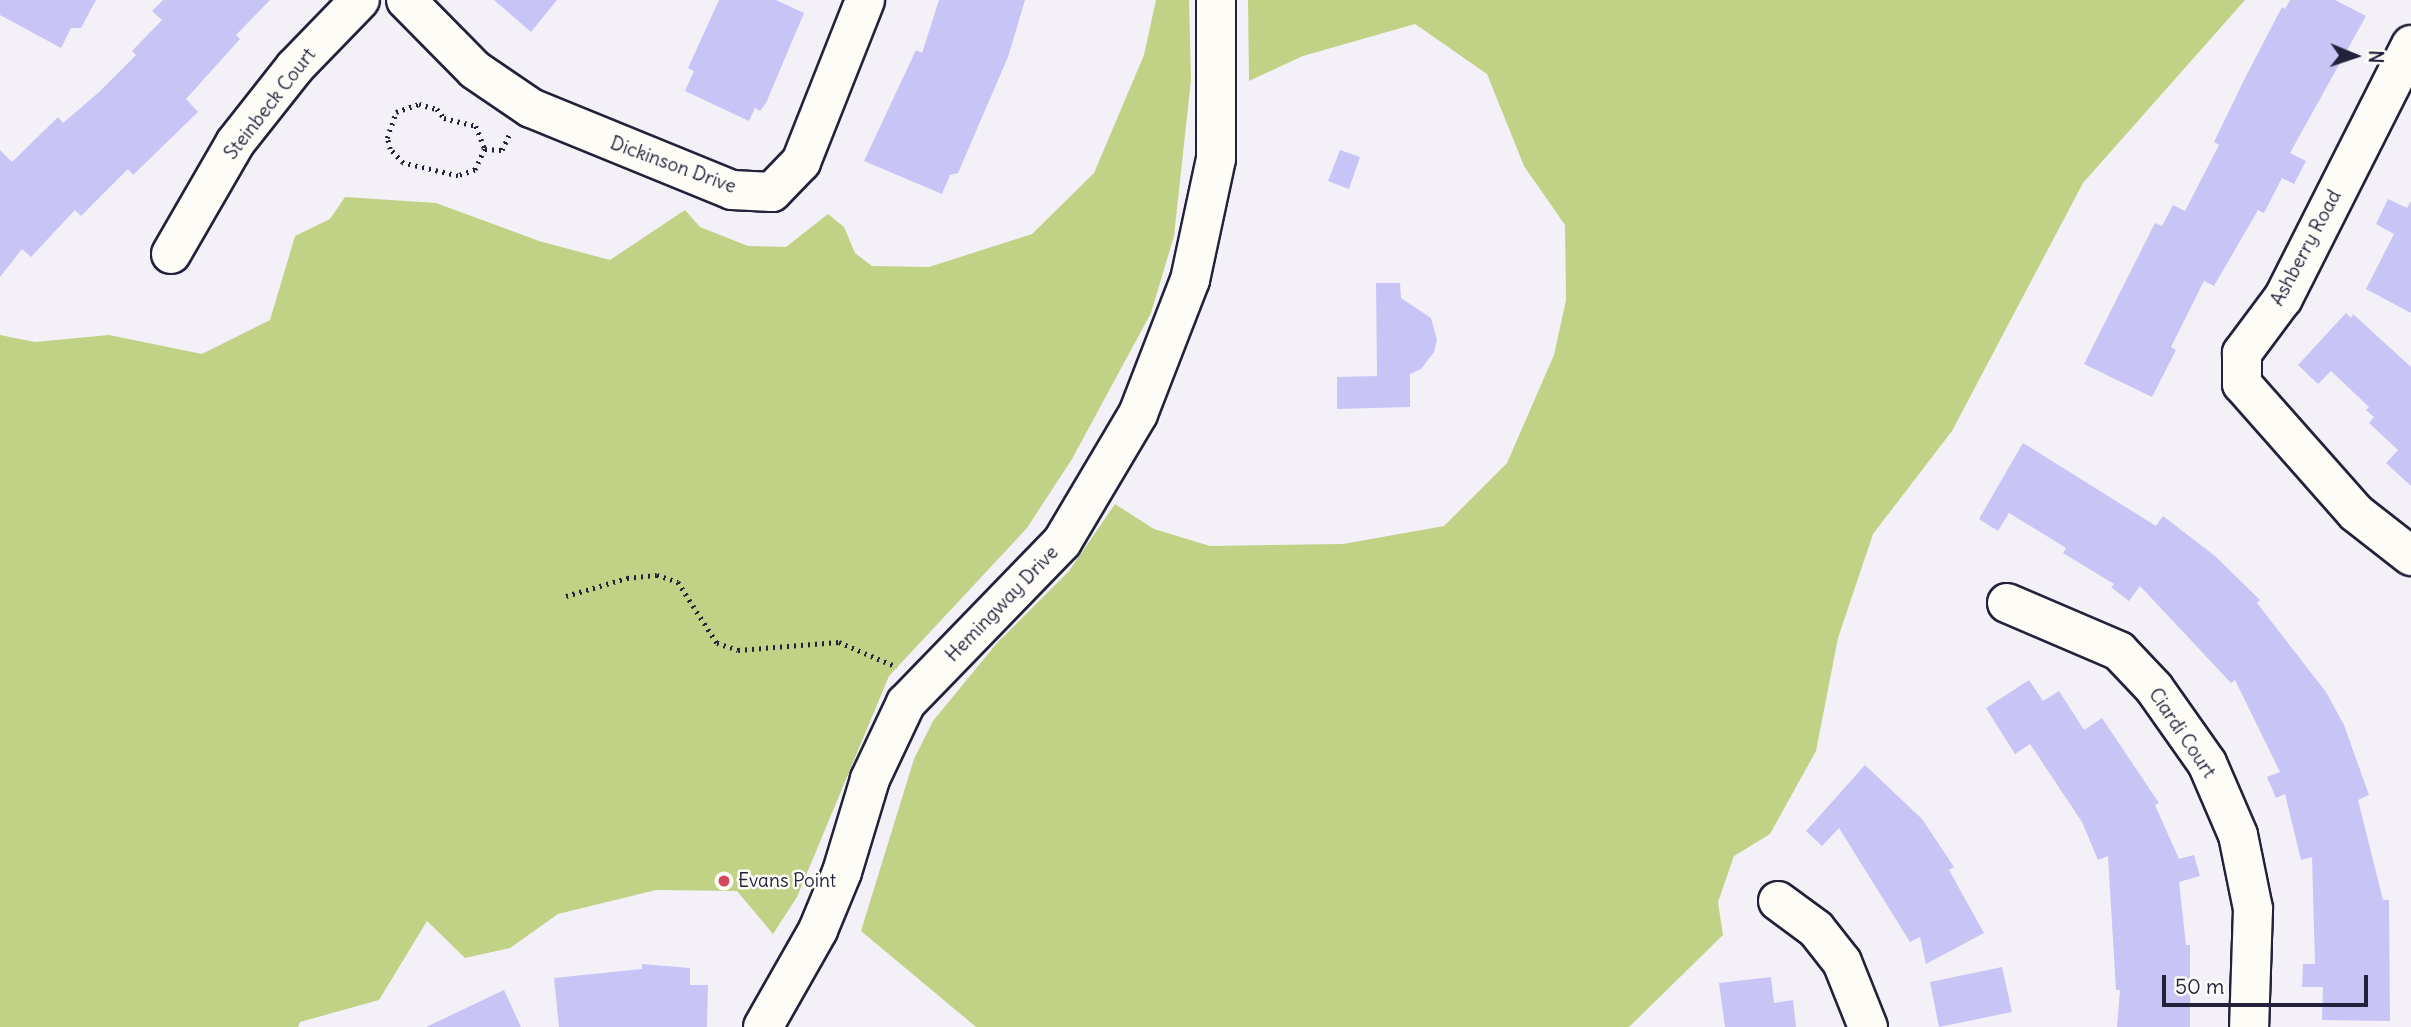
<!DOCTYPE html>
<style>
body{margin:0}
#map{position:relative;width:2411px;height:1027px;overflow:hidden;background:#f3f1f7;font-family:Delius,sans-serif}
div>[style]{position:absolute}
.green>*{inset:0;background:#c1d185}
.building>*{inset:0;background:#c9c4f6}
.path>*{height:4.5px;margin-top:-2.25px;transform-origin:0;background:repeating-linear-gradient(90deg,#22223b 0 2px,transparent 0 7px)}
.roads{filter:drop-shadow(2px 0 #22223b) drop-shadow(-2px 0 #22223b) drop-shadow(0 2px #22223b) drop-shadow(0 -2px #22223b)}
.minor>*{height:38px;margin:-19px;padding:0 19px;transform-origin:19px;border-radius:19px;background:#fdfcf7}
.dots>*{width:19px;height:19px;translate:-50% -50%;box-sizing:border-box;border:4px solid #fdfcf7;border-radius:50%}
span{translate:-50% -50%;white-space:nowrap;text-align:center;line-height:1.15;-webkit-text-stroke:5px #fdfcf7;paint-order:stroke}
.street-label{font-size:19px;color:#22223b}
.poi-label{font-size:19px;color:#22223b}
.left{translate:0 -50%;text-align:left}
.north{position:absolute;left:2320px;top:21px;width:70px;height:70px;-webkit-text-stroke:5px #fdfcf7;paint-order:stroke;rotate:92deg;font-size:19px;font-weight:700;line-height:28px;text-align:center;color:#22223b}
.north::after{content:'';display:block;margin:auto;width:24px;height:32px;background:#22223b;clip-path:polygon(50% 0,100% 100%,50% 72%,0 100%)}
.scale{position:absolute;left:2162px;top:975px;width:206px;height:32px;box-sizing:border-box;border:4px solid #22223b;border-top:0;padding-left:9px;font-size:21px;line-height:24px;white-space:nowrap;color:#22223b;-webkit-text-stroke:5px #fdfcf7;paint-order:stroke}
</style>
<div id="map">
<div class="green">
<i style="clip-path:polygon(1156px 0,1189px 0,1191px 80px,1174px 236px,1151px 313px,1072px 459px,1027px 528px,889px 676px,797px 897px,773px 934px,737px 891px,656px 890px,558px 914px,510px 948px,465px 958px,427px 921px,379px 1000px,300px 1022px,298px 1027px,0 1027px,0 335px,35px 342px,109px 335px,202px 354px,270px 320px,295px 236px,330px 219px,345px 197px,436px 203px,539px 241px,610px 260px,685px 210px,700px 227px,748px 246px,786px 247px,828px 214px,844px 227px,855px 253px,872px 266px,929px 267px,1032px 234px,1094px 173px,1144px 55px)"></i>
<i style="clip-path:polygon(1248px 0,2245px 0,2083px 183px,1952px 431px,1873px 534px,1838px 638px,1816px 751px,1770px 834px,1734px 856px,1718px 902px,1723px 935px,1629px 1027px,976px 1027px,861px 931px,914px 759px,933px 721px,997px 643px,1069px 571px,1115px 504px,1154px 529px,1210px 546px,1343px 544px,1444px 526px,1507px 463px,1554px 355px,1566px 300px,1565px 225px,1524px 166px,1487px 74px,1415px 24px,1303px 56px,1249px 81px)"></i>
</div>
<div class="building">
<i style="clip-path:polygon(0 0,96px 0,81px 28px,71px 28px,61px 48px,0 15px)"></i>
<i style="clip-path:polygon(163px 0,270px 0,236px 35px,240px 39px,186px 99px,198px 112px,133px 175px,128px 169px,81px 216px,75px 210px,31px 257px,22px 249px,0 277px,0 150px,12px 162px,58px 117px,63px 123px,98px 93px,136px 55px,132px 51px,162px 20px,152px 11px)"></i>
<i style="clip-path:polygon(494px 0,557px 0,531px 32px)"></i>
<i style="clip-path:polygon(719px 0,776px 0,804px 13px,766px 103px,760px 111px,755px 108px,749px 121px,685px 91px,694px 71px,688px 68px)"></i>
<i style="clip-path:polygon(939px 0,1025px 0,1008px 57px,958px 173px,950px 175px,942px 194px,864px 161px,916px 50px,922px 53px)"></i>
<i style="clip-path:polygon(2290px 0,2335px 0,2366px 16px,2290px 153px,2306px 161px,2294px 184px,2282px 178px,2264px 213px,2258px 210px,2214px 286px,2204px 281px,2171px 347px,2176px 350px,2152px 397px,2084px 364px,2155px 223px,2162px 226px,2173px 205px,2185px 211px,2219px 145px,2214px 142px,2245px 78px,2282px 7px,2285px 9px)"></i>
<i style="clip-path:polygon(1340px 150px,1360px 157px,1349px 189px,1328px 181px)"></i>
<i style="clip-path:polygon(2388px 199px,2407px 208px,2411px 201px,2411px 313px,2366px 289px,2394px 234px,2376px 224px)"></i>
<i style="clip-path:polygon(1376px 283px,1400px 283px,1401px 298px,1431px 318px,1437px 340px,1434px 352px,1421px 369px,1410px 374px,1410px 407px,1337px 409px,1337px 377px,1377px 376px)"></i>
<i style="clip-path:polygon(2346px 313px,2351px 318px,2353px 314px,2411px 367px,2411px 486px,2386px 463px,2398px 450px,2369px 423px,2374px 417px,2366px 410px,2369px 407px,2331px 371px,2318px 384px,2298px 365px)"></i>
<i style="clip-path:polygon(2023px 443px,2156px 526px,2163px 516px,2215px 556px,2260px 600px,2257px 603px,2326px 692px,2344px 725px,2369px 795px,2358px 800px,2383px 900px,2389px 900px,2390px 1021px,2322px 1020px,2323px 987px,2302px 987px,2303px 964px,2315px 964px,2312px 857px,2301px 860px,2285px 794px,2276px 798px,2267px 777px,2280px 772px,2235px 680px,2231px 683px,2140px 586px,2129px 601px,2111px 587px,2114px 584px,2063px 553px,2066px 548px,2009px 513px,1998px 531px,1979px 519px)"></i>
<i style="clip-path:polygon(2029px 680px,2043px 701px,2059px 691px,2084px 730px,2102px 718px,2159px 803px,2155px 805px,2179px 859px,2194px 855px,2200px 876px,2179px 882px,2186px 945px,2190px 945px,2190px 1027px,2117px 1027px,2120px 990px,2116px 990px,2108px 856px,2098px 860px,2082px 822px,2030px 744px,2015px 754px,1986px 708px)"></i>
<i style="clip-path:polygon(1865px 765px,1922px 819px,1954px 867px,1949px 870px,1984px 933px,1926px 964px,1920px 937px,1910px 942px,1839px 828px,1822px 846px,1806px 831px)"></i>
<i style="clip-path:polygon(642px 964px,690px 968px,690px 985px,708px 985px,707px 1027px,559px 1027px,554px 978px,642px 969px)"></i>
<i style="clip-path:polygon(2002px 967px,2012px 1012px,1939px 1027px,1930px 982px)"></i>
<i style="clip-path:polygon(1771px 977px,1774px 1003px,1793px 1000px,1796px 1027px,1725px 1027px,1719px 983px)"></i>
<i style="clip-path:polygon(504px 990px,521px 1027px,426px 1027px)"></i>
</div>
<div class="path">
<i style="left:485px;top:149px;width:23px;rotate:115deg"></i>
<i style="left:475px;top:170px;width:18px;rotate:161deg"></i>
<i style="left:458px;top:176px;width:57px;rotate:-166.7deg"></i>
<i style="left:403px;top:163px;width:19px;rotate:-133deg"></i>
<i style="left:390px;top:149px;width:11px;rotate:-105deg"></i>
<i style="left:387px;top:138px;width:28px;rotate:-71deg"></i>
<i style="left:396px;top:112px;width:24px;rotate:-19deg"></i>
<i style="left:419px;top:104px;width:19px;rotate:16deg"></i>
<i style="left:437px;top:109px;width:11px;rotate:52deg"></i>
<i style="left:444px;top:118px;width:33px;rotate:14deg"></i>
<i style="left:476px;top:126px;width:25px;rotate:69deg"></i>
<i style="left:485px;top:149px;width:17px;rotate:3deg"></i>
<i style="left:502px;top:150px;width:19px;rotate:-65deg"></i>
<i style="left:566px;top:596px;width:64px;rotate:-16.4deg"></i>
<i style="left:627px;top:578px;width:30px;rotate:-6deg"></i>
<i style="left:657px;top:575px;width:22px;rotate:18deg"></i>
<i style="left:678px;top:582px;width:72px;rotate:57.4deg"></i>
<i style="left:717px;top:643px;width:22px;rotate:18deg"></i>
<i style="left:738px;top:650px;width:101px;rotate:-4.5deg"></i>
<i style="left:839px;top:642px;width:63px;rotate:23.3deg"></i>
</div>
<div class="roads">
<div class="minor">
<i style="left:406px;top:0;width:98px;rotate:45.4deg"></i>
<i style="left:475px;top:70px;width:68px;rotate:34.2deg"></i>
<i style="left:531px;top:108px;width:217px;rotate:22.2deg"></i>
<i style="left:732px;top:190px;width:40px;rotate:2.9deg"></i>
<i style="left:772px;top:192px;width:42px;rotate:-46deg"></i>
<i style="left:801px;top:162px;width:174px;rotate:-68.4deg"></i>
<i style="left:2411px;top:45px;width:284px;rotate:116.8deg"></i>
<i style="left:2283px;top:298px;width:69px;rotate:126.7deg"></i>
<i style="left:2242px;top:353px;width:31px;rotate:90deg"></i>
<i style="left:2242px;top:384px;width:172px;rotate:48.5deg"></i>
<i style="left:2356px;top:513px;width:70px;rotate:38deg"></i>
<i style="left:171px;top:254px;width:128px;rotate:-60deg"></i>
<i style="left:235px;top:143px;width:97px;rotate:-51.7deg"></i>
<i style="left:295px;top:67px;width:93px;rotate:-45.9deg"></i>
<i style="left:2007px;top:603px;width:122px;rotate:23.2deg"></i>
<i style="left:2119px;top:651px;width:51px;rotate:46.6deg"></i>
<i style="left:2154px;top:688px;width:92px;rotate:54.8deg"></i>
<i style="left:2207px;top:763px;width:78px;rotate:66.7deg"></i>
<i style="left:2238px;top:835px;width:76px;rotate:78.5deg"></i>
<i style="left:2253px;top:909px;width:118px;rotate:91.9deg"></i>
<i style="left:1778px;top:901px;width:47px;rotate:36.4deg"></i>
<i style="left:1816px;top:929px;width:42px;rotate:51.8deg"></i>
<i style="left:1842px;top:962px;width:70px;rotate:68.2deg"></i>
<i style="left:763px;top:1027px;width:112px;rotate:-60.4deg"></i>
<i style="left:818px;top:930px;width:63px;rotate:-67.5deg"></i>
<i style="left:842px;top:872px;width:97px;rotate:-73.2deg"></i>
<i style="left:870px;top:779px;width:84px;rotate:-64.7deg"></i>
<i style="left:906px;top:703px;width:224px;rotate:-45.9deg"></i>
<i style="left:1062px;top:542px;width:149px;rotate:-59.3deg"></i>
<i style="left:1138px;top:414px;width:144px;rotate:-68.8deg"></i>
<i style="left:1190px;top:280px;width:124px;rotate:-77.9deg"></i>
<i style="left:1216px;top:159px;width:159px;rotate:-90deg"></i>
</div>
</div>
<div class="dots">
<i style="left:724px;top:881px;background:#d1495b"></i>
</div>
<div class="street-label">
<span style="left:270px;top:104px;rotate:-52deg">Steinbeck Court</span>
<span style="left:673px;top:165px;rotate:20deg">Dickinson Drive</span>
<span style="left:2306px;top:248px;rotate:-62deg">Ashberry Road</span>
<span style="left:1002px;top:604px;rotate:-46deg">Hemingway Drive</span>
<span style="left:2182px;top:733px;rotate:56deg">Ciardi Court</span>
</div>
<div class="poi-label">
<span class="left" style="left:738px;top:881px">Evans Point</span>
</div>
<div class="north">N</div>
<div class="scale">50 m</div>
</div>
